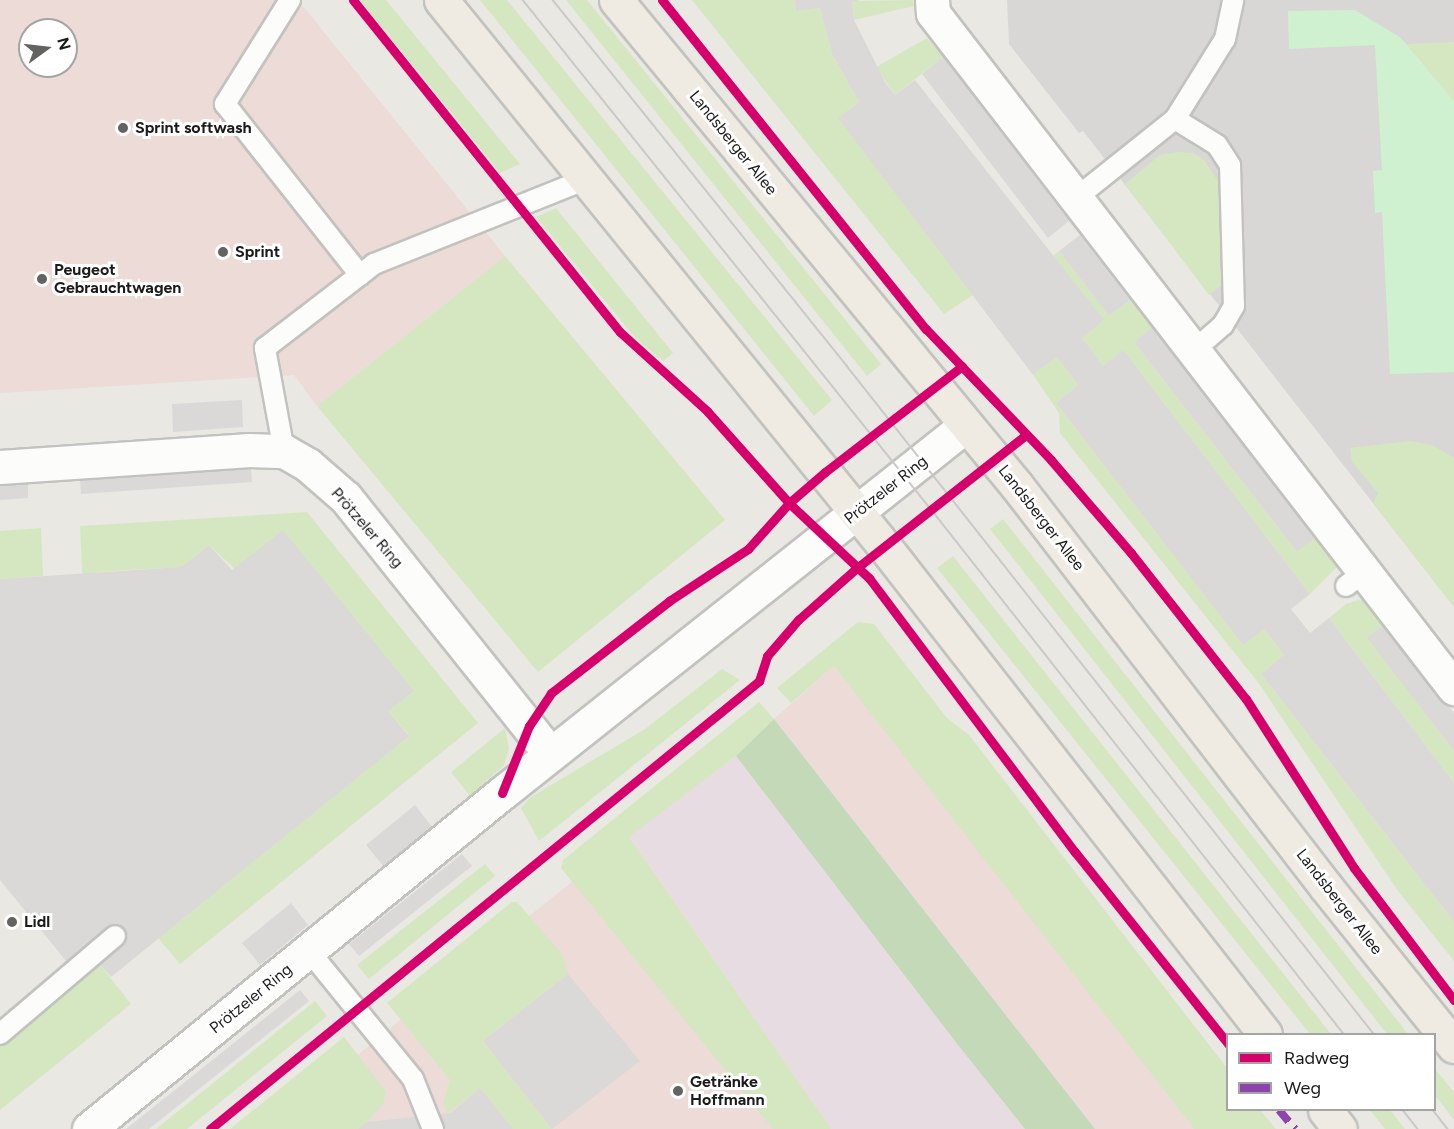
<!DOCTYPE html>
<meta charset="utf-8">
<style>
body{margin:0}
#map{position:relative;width:1454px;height:1129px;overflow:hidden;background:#e9e8e3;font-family:Figtree,sans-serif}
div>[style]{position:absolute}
.residential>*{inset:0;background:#d8d7d5}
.commercial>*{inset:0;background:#ecdbd7}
.industrial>*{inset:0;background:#e7dce2}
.grass>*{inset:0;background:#d5e7c1}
.forest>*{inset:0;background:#c3d9b8}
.park>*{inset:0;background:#d0f1d0}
.parking>*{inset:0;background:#dad9d7}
.roads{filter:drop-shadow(2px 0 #c2c2bf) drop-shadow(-2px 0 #c2c2bf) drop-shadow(0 2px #c2c2bf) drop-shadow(0 -2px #c2c2bf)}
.lane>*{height:20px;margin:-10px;padding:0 10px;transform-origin:10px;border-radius:10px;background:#fcfcfb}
.street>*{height:33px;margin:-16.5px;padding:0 16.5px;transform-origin:16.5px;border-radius:16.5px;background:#fcfcfb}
.primary>*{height:33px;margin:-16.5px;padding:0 16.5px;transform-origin:16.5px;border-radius:16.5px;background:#efeae2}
.tram>*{height:1.5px;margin:-0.75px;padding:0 0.75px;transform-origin:0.75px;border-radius:0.75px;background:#c9c9c8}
.quiet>*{height:8px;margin-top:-4px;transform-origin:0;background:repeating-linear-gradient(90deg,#8e44ad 0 15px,transparent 0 23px)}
.cycleway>*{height:9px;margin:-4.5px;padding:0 4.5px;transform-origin:4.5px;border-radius:4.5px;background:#d6006c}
.dots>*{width:16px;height:16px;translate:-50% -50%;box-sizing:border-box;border:3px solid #fff;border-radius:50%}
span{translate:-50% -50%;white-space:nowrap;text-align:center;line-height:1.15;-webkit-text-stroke:6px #fff;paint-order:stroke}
.poi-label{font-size:16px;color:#1b1b1b;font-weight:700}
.left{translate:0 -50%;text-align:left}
.street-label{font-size:16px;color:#1b1b1b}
.legend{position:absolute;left:1226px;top:1033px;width:210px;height:78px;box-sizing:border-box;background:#fff;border:2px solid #a4a4a4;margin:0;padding:8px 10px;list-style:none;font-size:18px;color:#1b1b1b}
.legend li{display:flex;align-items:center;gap:12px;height:30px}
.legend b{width:30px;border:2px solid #a4a4a4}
.north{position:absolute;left:18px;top:18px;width:60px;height:60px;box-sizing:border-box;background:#fff;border:2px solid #a4a4a4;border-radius:50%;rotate:75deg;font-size:16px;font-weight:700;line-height:24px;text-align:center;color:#1b1b1b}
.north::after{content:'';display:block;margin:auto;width:21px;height:27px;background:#636361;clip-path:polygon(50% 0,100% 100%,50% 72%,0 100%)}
</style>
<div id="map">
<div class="residential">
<i style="clip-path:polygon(1007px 0,1454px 0,1454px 607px,1083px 131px,1079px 133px,1009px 44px)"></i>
</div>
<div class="commercial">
<i style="clip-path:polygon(evenodd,0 0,298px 0,505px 256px,317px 406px,294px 375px,0 393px,0 0,30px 30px,66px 30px,66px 66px,30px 66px,30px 30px)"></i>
<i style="clip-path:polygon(834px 666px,883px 724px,1194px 1129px,1095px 1129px,774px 719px)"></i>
<i style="clip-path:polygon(629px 836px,831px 1129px,267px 1129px,414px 1009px)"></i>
</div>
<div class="industrial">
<i style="clip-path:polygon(736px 756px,958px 1045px,1025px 1129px,831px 1129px,629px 836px)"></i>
</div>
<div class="grass">
<i style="clip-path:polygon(360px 0,386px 0,520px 164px,500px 173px)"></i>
<i style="clip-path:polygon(480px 0,507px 0,832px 400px,814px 416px)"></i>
<i style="clip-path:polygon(566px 0,587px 0,881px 364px,867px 376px)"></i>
<i style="clip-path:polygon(692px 0,794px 0,796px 11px,820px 8px,832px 54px,859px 102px,839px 118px,973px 295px,944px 314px)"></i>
<i style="clip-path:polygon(913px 0,914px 6px,854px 20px,852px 1px)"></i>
<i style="clip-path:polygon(927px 38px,943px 57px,895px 95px,876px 67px)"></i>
<i style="clip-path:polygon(1454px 42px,1454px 101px,1406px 44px)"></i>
<i style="clip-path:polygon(1178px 152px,1193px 153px,1204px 160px,1219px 183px,1224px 283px,1209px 295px,1125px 184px,1160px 155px)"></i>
<i style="clip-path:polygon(556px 208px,673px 353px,663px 361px,636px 339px,536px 217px)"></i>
<i style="clip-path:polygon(1059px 251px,1109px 316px,1130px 300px,1152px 327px,1134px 342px,1297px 552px,1315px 538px,1338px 566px,1310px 594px,1123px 351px,1103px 366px,1081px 338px,1103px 320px,1053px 256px)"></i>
<i style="clip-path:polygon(505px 256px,725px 520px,538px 672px,317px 406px)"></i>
<i style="clip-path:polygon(1057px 357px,1078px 385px,1056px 403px,1243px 644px,1264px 629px,1285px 655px,1261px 674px,1454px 922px,1454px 961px,1398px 891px,1260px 685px,1060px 433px,1059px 413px,1033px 375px)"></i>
<i style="clip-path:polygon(1410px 441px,1432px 445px,1454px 458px,1454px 607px,1373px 503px,1378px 493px,1352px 462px,1350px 448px)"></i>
<i style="clip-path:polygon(307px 512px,478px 723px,180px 964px,140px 916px,168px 931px,409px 735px,388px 711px,209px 545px,181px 567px,97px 572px,84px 607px,80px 526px)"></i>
<i style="clip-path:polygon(1003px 519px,1408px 1034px,1387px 1034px,990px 529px)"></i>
<i style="clip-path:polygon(41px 528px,43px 576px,0 579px,0 531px)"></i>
<i style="clip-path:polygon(953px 556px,1331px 1034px,1310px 1034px,937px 568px)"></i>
<i style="clip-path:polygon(1368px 597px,1385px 624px,1368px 638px,1454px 751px,1454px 783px,1329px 618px,1346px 604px)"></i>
<i style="clip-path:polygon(858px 622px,874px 624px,947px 718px,969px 735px,1227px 1068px,1228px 1110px,1260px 1110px,1276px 1129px,1194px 1129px,834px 666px,791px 703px,777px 688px)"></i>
<i style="clip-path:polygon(722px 669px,740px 680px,539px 841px,521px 808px,531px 797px,645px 729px)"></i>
<i style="clip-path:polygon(759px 702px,774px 719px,736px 756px,629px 837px,831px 1129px,773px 1129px,561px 868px,563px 860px)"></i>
<i style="clip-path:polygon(505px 728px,509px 749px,504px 765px,470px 796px,451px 772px)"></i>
<i style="clip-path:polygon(485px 864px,495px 876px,369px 979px,357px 965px)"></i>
<i style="clip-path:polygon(512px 902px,517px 902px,562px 954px,568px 974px,483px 1041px,552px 1129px,513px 1129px,480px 1089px,447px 1113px,443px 1103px,450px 1080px,387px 1003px)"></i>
<i style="clip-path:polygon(98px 962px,131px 1004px,0 1110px,0 1045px)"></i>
<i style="clip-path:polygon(315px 1001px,327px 1016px,187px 1129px,156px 1129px)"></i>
<i style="clip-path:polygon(344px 1037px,386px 1092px,383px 1104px,367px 1122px,358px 1129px,230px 1129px)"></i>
<i style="clip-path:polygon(1434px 1068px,1454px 1092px,1454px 1120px,1435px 1095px)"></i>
<i style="clip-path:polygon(1370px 1110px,1390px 1110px,1405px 1129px,1385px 1129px)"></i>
</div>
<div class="forest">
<i style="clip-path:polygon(774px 719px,1095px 1129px,1025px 1129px,958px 1045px,736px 756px)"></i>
</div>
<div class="park">
<i style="clip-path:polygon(1355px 10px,1401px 38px,1454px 101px,1454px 372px,1390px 374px,1382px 212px,1375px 213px,1373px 171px,1382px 170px,1375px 45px,1289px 49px,1288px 11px)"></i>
</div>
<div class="parking">
<i style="clip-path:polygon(794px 0,860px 0,852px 2px,854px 20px,885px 82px,895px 95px,915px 80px,1104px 320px,1082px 338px,1103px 366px,1123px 350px,1310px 594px,1291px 609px,1310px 633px,1329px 618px,1454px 783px,1454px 922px,1261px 674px,1284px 655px,1264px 629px,1243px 645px,1056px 403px,1078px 385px,1057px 357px,1033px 375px,838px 118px,859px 102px,832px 54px,820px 8px,796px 11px)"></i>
<i style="clip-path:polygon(943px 57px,1069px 221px,1048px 238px,922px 74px)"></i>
<i style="clip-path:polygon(1080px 235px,1130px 300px,1109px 316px,1059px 251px)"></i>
<i style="clip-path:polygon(1152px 327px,1315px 538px,1297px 552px,1134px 342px)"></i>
<i style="clip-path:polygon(242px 400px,243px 427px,173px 432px,172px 404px)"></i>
<i style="clip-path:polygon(251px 469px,252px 482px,81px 494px,80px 480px)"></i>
<i style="clip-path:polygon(28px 484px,28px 498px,0 500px,0 486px)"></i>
<i style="clip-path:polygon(283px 530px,414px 691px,388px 711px,409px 736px,111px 977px,98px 962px,80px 978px,0 880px,0 579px,181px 567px,209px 545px,232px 570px)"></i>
<i style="clip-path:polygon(1385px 624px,1454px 713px,1454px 751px,1367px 638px)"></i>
<i style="clip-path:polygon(415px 805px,432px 827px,384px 867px,366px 845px)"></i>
<i style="clip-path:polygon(462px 854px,472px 866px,359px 956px,349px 944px)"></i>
<i style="clip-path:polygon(291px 903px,308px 925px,260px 965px,242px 943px)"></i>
<i style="clip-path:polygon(568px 974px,640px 1061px,552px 1129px,483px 1041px)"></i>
<i style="clip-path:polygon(300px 990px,309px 1001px,149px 1129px,126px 1129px)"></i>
<i style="clip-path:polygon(480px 1088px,513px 1129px,358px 1129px,367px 1122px,451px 1113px)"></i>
</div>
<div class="roads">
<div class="lane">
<i style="left:290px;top:0;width:123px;rotate:122deg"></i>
<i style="left:225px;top:104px;width:218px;rotate:51.7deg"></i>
<i style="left:1175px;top:119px;width:49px;rotate:31.8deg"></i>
<i style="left:1217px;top:145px;width:24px;rotate:57deg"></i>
<i style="left:1230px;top:165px;width:141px;rotate:88.4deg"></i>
<i style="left:1234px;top:306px;width:22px;rotate:120deg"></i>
<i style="left:1223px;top:325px;width:37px;rotate:139deg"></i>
<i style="left:1076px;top:198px;width:127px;rotate:-38.6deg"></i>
<i style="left:1175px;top:119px;width:94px;rotate:-58deg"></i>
<i style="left:1225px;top:39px;width:40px;rotate:-78deg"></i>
<i style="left:284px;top:451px;width:105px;rotate:-100.5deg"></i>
<i style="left:265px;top:348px;width:138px;rotate:-37.6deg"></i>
<i style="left:374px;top:264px;width:228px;rotate:-21.8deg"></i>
<i style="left:1346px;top:586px;width:24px;rotate:-38deg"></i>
<i style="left:309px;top:951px;width:165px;rotate:50.9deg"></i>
<i style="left:413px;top:1079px;width:54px;rotate:68.2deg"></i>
<i style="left:0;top:1034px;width:151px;rotate:-40.4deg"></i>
</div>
<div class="street">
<i style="left:932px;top:0;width:13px;rotate:86deg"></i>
<i style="left:933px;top:13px;width:853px;rotate:52.34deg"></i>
<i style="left:0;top:467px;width:250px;rotate:-3.9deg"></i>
<i style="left:249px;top:450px;width:35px;rotate:2deg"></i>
<i style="left:284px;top:451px;width:28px;rotate:30deg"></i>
<i style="left:308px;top:465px;width:50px;rotate:41deg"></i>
<i style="left:346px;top:498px;width:327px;rotate:51.4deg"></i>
<i style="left:89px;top:1129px;width:532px;rotate:-39.13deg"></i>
<i style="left:502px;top:793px;width:591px;rotate:-38.4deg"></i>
</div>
<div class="primary">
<i style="left:441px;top:0;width:703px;rotate:50.95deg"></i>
<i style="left:884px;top:546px;width:619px;rotate:52.02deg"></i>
<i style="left:616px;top:0;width:630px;rotate:50.47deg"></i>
<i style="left:1017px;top:486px;width:506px;rotate:52.38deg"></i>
<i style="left:1326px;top:887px;width:204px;rotate:51.2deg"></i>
<i style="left:1325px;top:1110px;width:24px;rotate:52deg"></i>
</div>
</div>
<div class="tram">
<i style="left:523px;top:0;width:652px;rotate:51.29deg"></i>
<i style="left:931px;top:509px;width:668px;rotate:51.81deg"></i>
<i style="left:553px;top:0;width:469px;rotate:51.2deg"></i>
<i style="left:847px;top:366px;width:851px;rotate:51.73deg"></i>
<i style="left:1403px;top:1110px;width:24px;rotate:52deg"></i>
<i style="left:1433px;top:1110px;width:24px;rotate:52deg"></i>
</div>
<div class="quiet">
<i style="left:1279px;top:1110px;width:25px;rotate:50deg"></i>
</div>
<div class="cycleway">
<i style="left:353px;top:0;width:426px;rotate:51.2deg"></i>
<i style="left:620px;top:332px;width:118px;rotate:42.2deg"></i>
<i style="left:707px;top:411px;width:123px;rotate:48.3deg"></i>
<i style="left:789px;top:503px;width:110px;rotate:43.2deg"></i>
<i style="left:869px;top:578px;width:343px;rotate:53.1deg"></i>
<i style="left:1075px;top:852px;width:246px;rotate:51.4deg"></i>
<i style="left:662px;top:0;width:422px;rotate:51.3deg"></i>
<i style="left:926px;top:329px;width:181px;rotate:46.3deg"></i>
<i style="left:1051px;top:460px;width:123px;rotate:49.3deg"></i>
<i style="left:1131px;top:553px;width:186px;rotate:51.8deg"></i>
<i style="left:1246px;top:699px;width:201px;rotate:57.4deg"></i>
<i style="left:1354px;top:868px;width:166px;rotate:52.9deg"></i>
<i style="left:502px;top:793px;width:72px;rotate:-68.1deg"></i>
<i style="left:529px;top:726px;width:40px;rotate:-56deg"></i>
<i style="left:551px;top:693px;width:150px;rotate:-37.9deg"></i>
<i style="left:669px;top:601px;width:95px;rotate:-33.4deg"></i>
<i style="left:748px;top:549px;width:62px;rotate:-48.3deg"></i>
<i style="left:789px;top:503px;width:48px;rotate:-40.7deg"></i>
<i style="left:825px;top:472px;width:173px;rotate:-37.7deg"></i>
<i style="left:210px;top:1129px;width:709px;rotate:-39.22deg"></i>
<i style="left:759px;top:681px;width:26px;rotate:-72deg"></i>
<i style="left:767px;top:656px;width:48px;rotate:-49.3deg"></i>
<i style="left:798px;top:620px;width:80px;rotate:-41.5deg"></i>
<i style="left:858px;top:567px;width:214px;rotate:-38.2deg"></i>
</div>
<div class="dots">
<i style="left:123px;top:128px;background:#636361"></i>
<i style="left:223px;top:252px;background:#636361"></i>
<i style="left:42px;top:279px;background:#636361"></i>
<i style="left:12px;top:922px;background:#636361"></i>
<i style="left:678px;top:1091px;background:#636361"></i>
</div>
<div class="poi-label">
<span class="left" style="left:135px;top:128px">Sprint softwash</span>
<span class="left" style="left:235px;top:252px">Sprint</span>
<span class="left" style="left:54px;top:279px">Peugeot<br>Gebrauchtwagen</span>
<span class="left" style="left:24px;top:922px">Lidl</span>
<span class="left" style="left:690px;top:1091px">Getränke<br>Hoffmann</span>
</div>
<div class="street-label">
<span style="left:733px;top:143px;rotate:51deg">Landsberger Allee</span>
<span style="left:886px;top:490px;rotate:-38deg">Prötzeler Ring</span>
<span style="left:1041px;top:518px;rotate:52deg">Landsberger Allee</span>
<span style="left:367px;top:528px;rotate:49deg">Prötzeler Ring</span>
<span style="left:1339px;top:902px;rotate:52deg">Landsberger Allee</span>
<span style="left:251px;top:999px;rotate:-39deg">Prötzeler Ring</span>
</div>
<ul class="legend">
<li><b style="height:8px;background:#d6006c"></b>Radweg</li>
<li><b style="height:8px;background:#8e44ad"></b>Weg</li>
</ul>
<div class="north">N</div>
</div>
